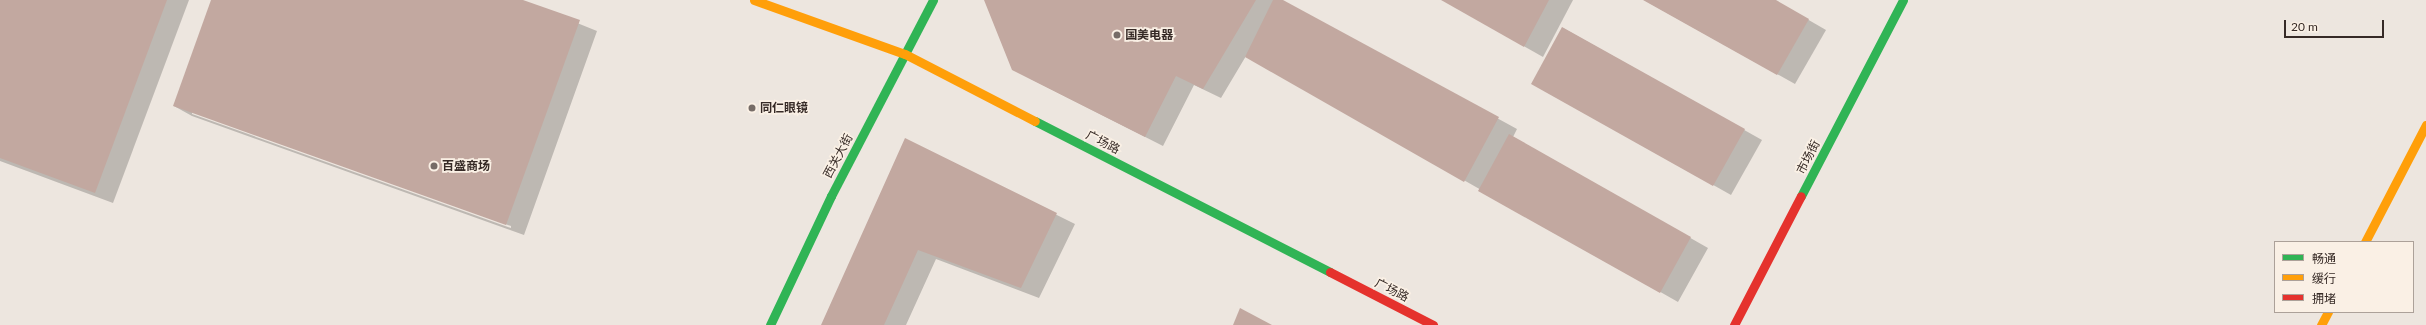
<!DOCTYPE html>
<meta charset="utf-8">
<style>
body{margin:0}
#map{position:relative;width:2426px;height:325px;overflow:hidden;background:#ede6df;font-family:Lato,"Noto Sans SC",sans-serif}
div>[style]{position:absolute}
.shadow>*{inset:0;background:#0003}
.building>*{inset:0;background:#c2a8a0}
.fast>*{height:9px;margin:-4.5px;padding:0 4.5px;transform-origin:4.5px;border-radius:4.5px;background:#30b455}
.slow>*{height:9px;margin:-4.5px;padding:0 4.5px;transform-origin:4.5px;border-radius:4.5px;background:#ff9f0a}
.jam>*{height:9px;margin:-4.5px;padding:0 4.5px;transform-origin:4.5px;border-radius:4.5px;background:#e5322d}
.dots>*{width:11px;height:11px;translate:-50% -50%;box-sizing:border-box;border:2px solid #faf0e5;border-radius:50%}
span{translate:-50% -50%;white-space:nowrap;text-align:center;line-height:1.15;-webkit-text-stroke:3.5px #faf0e5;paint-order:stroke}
.poi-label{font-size:12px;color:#362a26;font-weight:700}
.left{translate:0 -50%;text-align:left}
.street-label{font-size:12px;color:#362a26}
.legend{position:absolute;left:2274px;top:241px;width:140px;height:72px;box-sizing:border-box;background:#faf0e5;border:1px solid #aca199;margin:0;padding:5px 7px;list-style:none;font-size:12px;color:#362a26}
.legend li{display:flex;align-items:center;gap:8px;height:20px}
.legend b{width:20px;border:1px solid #aca199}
.scale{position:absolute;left:2284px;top:20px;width:100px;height:18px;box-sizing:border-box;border:2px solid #362a26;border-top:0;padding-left:5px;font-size:12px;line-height:14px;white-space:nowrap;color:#362a26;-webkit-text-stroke:3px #faf0e5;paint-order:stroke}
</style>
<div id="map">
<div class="shadow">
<i style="clip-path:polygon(0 0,189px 0,113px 203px,0 161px)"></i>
<i style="clip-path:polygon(evenodd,212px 0,520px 0,597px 31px,524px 235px,192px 116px,174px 106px,212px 0,192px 112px,511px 226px,511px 228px,192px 114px,192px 112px)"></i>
<i style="clip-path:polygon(985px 0,1281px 0,1517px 129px,1513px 137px,1708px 248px,1678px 302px,1246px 56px,1221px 98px,1194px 85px,1163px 146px,1031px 79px)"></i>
<i style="clip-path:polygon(1443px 0,1573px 0,1543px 57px)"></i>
<i style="clip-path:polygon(1644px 0,1774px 0,1826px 30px,1795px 84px)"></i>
<i style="clip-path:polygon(1563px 28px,1762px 140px,1731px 195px,1550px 93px)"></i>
<i style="clip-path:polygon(906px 140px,1075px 224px,1039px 298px,936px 259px,906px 325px,822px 325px)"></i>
</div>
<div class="building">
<i style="clip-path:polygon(0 0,167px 0,95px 193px,0 158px)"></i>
<i style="clip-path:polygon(211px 0,523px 0,580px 20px,506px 225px,173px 106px)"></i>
<i style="clip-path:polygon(984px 0,1256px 0,1203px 89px,1176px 76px,1145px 137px,1012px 70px)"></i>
<i style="clip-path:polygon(1273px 0,1283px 0,1499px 117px,1464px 182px,1245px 57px)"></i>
<i style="clip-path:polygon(1441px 0,1549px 0,1524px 47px)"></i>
<i style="clip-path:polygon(1643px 0,1776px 0,1809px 19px,1777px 75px)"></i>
<i style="clip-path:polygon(1562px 27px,1745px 129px,1713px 186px,1531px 84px)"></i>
<i style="clip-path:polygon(1509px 134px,1691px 237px,1660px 293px,1478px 191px)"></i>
<i style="clip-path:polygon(905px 138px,1057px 213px,1021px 288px,918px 250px,884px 325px,821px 325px)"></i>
<i style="clip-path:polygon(1240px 308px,1272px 325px,1233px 325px)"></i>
</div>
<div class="fast">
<i style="left:1035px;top:121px;width:331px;rotate:27.1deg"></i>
<i style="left:1801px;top:196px;width:221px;rotate:-62.5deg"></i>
<i style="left:770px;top:325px;width:143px;rotate:-64.7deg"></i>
<i style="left:831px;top:196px;width:221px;rotate:-62.5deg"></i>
</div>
<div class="slow">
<i style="left:754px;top:0;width:160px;rotate:19.7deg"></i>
<i style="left:905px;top:54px;width:146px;rotate:27.3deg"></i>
<i style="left:2365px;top:242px;width:132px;rotate:-62.5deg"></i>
<i style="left:2321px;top:325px;width:15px;rotate:-62deg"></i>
</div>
<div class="jam">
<i style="left:1330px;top:272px;width:116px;rotate:27.2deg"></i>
<i style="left:1734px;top:325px;width:145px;rotate:-62.6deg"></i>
</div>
<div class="dots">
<i style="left:1117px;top:35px;background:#766c67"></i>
<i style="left:752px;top:108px;background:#766c67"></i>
<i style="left:434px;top:166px;background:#766c67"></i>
</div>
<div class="poi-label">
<span class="left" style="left:1125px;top:35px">国美电器</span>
<span class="left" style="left:760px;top:108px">同仁眼镜</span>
<span class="left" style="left:442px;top:166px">百盛商场</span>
</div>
<div class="street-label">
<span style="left:1103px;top:142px;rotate:27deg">广场路</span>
<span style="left:838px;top:156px;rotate:-62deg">西关大街</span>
<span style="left:1808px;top:157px;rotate:-63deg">市场街</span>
<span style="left:1392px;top:290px;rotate:27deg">广场路</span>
</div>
<ul class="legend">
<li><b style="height:5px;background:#30b455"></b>畅通</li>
<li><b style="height:5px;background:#ff9f0a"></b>缓行</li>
<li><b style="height:5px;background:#e5322d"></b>拥堵</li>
</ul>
<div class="scale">20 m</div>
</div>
